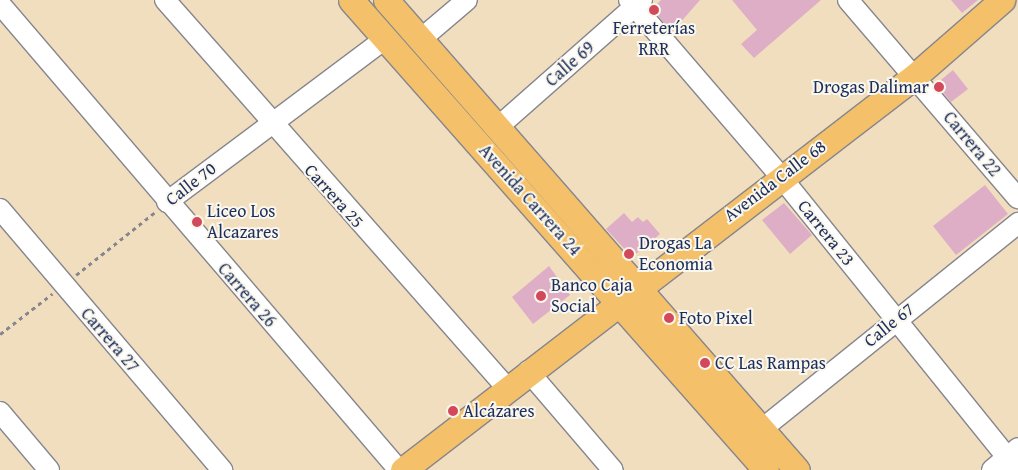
<!DOCTYPE html>
<meta charset="utf-8">
<style>
body{margin:0}
#map{position:relative;width:1018px;height:470px;overflow:hidden;background:#f1debf;font-family:"Gentium Book Plus",serif}
div>[style]{position:absolute}
.building>*{inset:0;background:#deaec6}
.path>*{height:2.5px;margin-top:-1.25px;transform-origin:0;background:repeating-linear-gradient(90deg,#86868e 0 4px,transparent 0 8px)}
.roads{filter:drop-shadow(1px 0 #86868e) drop-shadow(-1px 0 #86868e) drop-shadow(0 1px #86868e) drop-shadow(0 -1px #86868e)}
.minor>*{height:20px;margin:-10px;padding:0 10px;transform-origin:10px;border-radius:10px;background:#fff}
.major>*{height:25px;margin:-12.5px;padding:0 12.5px;transform-origin:12.5px;border-radius:12.5px;background:#f4c16a}
.dots>*{width:14px;height:14px;translate:-50% -50%;box-sizing:border-box;border:2px solid #fbf7ec;border-radius:50%}
span{translate:-50% -50%;white-space:nowrap;text-align:center;line-height:1.15;-webkit-text-stroke:4px #fbf7ec;paint-order:stroke}
.poi-label{font-size:18px;color:#1b2f5e}
.right{translate:-100% -50%;text-align:right}
.left{translate:0 -50%;text-align:left}
.street-label{font-size:18px;color:#1b2f5e}
</style>
<div id="map">
<div class="building">
<i style="clip-path:polygon(661px 0,700px 0,672px 32px,652px 9px)"></i>
<i style="clip-path:polygon(732px 0,821px 0,754px 58px,741px 44px,757px 30px)"></i>
<i style="clip-path:polygon(951px 0,978px 0,962px 13px)"></i>
<i style="clip-path:polygon(953px 70px,968px 89px,951px 102px,936px 84px)"></i>
<i style="clip-path:polygon(985px 185px,1008px 214px,956px 255px,933px 226px)"></i>
<i style="clip-path:polygon(784px 203px,812px 235px,790px 254px,762px 220px)"></i>
<i style="clip-path:polygon(624px 213px,632px 222px,638px 217px,643px 222px,647px 219px,660px 234px,632px 257px,606px 229px)"></i>
<i style="clip-path:polygon(549px 266px,570px 295px,533px 324px,512px 297px)"></i>
</div>
<div class="path">
<i style="left:76px;top:275px;width:100px;rotate:-38.5deg"></i>
<i style="left:0;top:334px;width:66px;rotate:-37.6deg"></i>
</div>
<div class="roads">
<div class="minor">
<i style="left:165px;top:0;width:517px;rotate:48.61deg"></i>
<i style="left:629px;top:0;width:233px;rotate:49.3deg"></i>
<i style="left:781px;top:177px;width:376px;rotate:51.1deg"></i>
<i style="left:848px;top:0;width:261px;rotate:49.4deg"></i>
<i style="left:0;top:4px;width:613px;rotate:49.43deg"></i>
<i style="left:421px;top:39px;width:60px;rotate:-40.3deg"></i>
<i style="left:498px;top:127px;width:192px;rotate:-41.4deg"></i>
<i style="left:167px;top:202px;width:272px;rotate:-36.8deg"></i>
<i style="left:0;top:209px;width:343px;rotate:49.6deg"></i>
<i style="left:528px;top:371px;width:130px;rotate:49.4deg"></i>
<i style="left:0;top:412px;width:76px;rotate:49.8deg"></i>
<i style="left:762px;top:429px;width:329px;rotate:-38.8deg"></i>
<i style="left:992px;top:470px;width:34px;rotate:-40deg"></i>
</div>
<div class="major">
<i style="left:351px;top:0;width:627px;rotate:48.56deg"></i>
<i style="left:386px;top:0;width:624px;rotate:48.83deg"></i>
<i style="left:403px;top:470px;width:646px;rotate:-37.58deg"></i>
<i style="left:915px;top:76px;width:116px;rotate:-41.1deg"></i>
</div>
</div>
<div class="dots">
<i style="left:654px;top:10px;background:#d1495b"></i>
<i style="left:939px;top:87px;background:#d1495b"></i>
<i style="left:197px;top:222px;background:#d1495b"></i>
<i style="left:629px;top:254px;background:#d1495b"></i>
<i style="left:541px;top:296px;background:#d1495b"></i>
<i style="left:669px;top:318px;background:#d1495b"></i>
<i style="left:705px;top:363px;background:#d1495b"></i>
<i style="left:453px;top:411px;background:#d1495b"></i>
</div>
<div class="poi-label">
<span style="left:654px;top:39px">Ferreterías<br>RRR</span>
<span class="right" style="left:929px;top:87px">Drogas Dalimar</span>
<span class="left" style="left:207px;top:222px">Liceo Los<br>Alcazares</span>
<span class="left" style="left:639px;top:254px">Drogas La<br>Economia</span>
<span class="left" style="left:551px;top:296px">Banco Caja<br>Social</span>
<span class="left" style="left:679px;top:318px">Foto Pixel</span>
<span class="left" style="left:715px;top:363px">CC Las Rampas</span>
<span class="left" style="left:463px;top:411px">Alcázares</span>
</div>
<div class="street-label">
<span style="left:570px;top:64px;rotate:-41deg">Calle 69</span>
<span style="left:972px;top:144px;rotate:50deg">Carrera 22</span>
<span style="left:775px;top:181px;rotate:-37deg">Avenida Calle 68</span>
<span style="left:191px;top:184px;rotate:-38deg">Calle 70</span>
<span style="left:334px;top:196px;rotate:48deg">Carrera 25</span>
<span style="left:530px;top:200px;rotate:48deg">Avenida Carrera 24</span>
<span style="left:826px;top:233px;rotate:51deg">Carrera 23</span>
<span style="left:247px;top:295px;rotate:49deg">Carrera 26</span>
<span style="left:889px;top:325px;rotate:-39deg">Calle 67</span>
<span style="left:110px;top:340px;rotate:49deg">Carrera 27</span>
</div>
</div>
